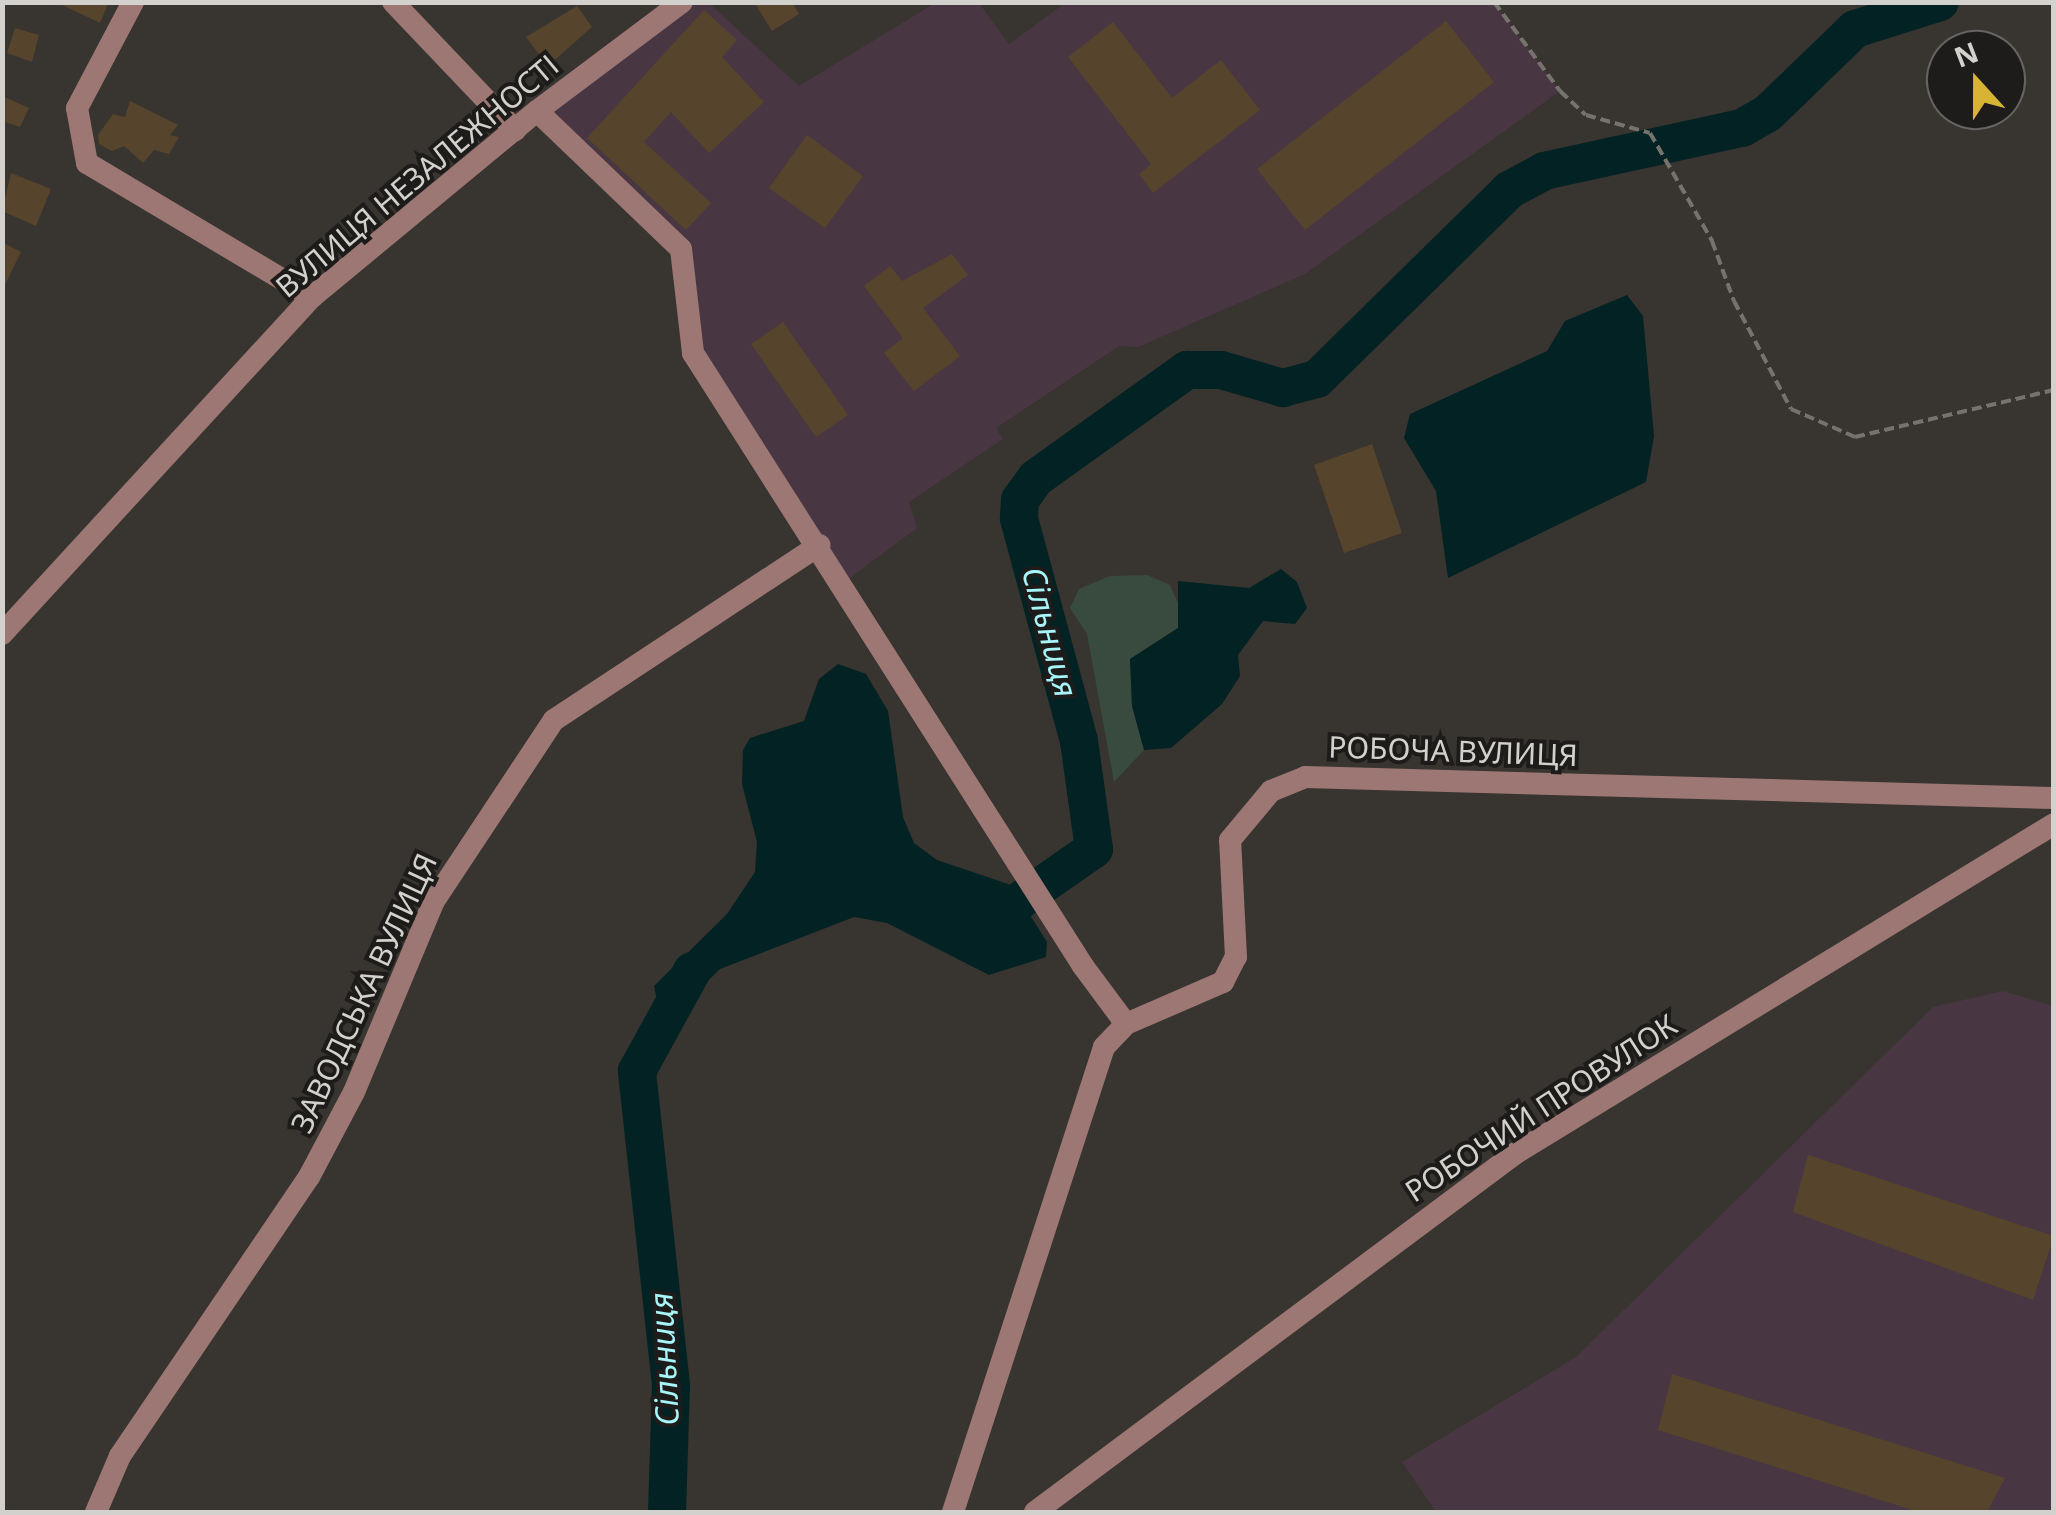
<!DOCTYPE html>
<meta charset="utf-8">
<style>
body{margin:0}
#map{position:relative;width:2056px;height:1515px;overflow:hidden;background:#38342f;font-family:"Noto Sans",sans-serif}
div>[style]{position:absolute}
.industrial>*{inset:0;background:#483742}
.green>*{inset:0;background:#394b3e}
.water>*{inset:0;background:#032224}
.river>*{height:38px;margin:-19px;padding:0 19px;transform-origin:19px;border-radius:19px;background:#032224}
.building>*{inset:0;background:#57442c}
.path>*{height:4px;margin-top:-2px;transform-origin:0;background:repeating-linear-gradient(90deg,#76736e 0 10px,transparent 0 15px)}
.minor>*{height:22px;margin:-11px;padding:0 11px;transform-origin:11px;border-radius:11px;background:#9d7774}
span{translate:-50% -50%;white-space:nowrap;text-align:center;line-height:1.15;-webkit-text-stroke:8px #1e1c1a;paint-order:stroke}
.street-label{font-size:30px;color:#d3d1cd}
.water-label{font-size:32px;color:#a7f4f9;font-style:italic}
.frame{position:absolute;inset:0;border:5px solid #d3d1cd;pointer-events:none}
.north{position:absolute;left:1926px;top:30px;width:100px;height:100px;box-sizing:border-box;background:#1e1c1a;border:2px solid #666462;border-radius:50%;rotate:339deg;font-size:28px;font-weight:700;line-height:40px;text-align:center;color:#d3d1cd}
.north::after{content:'';display:block;margin:auto;width:35px;height:45px;background:#d8b434;clip-path:polygon(50% 0,100% 100%,50% 72%,0 100%)}
</style>
<div id="map">
<div class="industrial">
<i style="clip-path:polygon(682px 2px,709px 3px,799px 86px,935px 3px,979px 3px,1009px 44px,1065px 3px,1494px 3px,1560px 91px,1305px 274px,1138px 347px,1119px 346px,996px 428px,1003px 439px,909px 502px,917px 528px,843px 583px,693px 353px,681px 249px,537px 111px)"></i>
<i style="clip-path:polygon(2003px 991px,2053px 1006px,2053px 1512px,1436px 1512px,1402px 1462px,1576px 1357px,1933px 1007px)"></i>
</div>
<div class="green">
<i style="clip-path:polygon(1147px 575px,1170px 585px,1182px 612px,1178px 628px,1130px 659px,1132px 706px,1144px 750px,1114px 782px,1087px 634px,1070px 608px,1079px 589px,1110px 576px)"></i>
</div>
<div class="water">
<i style="clip-path:polygon(1627px 295px,1643px 316px,1654px 436px,1646px 482px,1448px 578px,1436px 491px,1404px 438px,1410px 414px,1547px 351px,1565px 321px)"></i>
<i style="clip-path:polygon(1281px 569px,1297px 582px,1307px 608px,1295px 624px,1263px 621px,1238px 655px,1240px 676px,1222px 704px,1171px 748px,1144px 750px,1132px 706px,1130px 659px,1178px 628px,1178px 581px,1249px 588px)"></i>
<i style="clip-path:polygon(838px 664px,866px 674px,888px 711px,903px 817px,914px 843px,937px 860px,1011px 885px,1047px 942px,1046px 957px,989px 975px,887px 923px,854px 917px,720px 969px,671px 1017px,659px 1011px,654px 986px,727px 914px,755px 872px,757px 842px,742px 784px,743px 750px,750px 738px,804px 721px,819px 679px)"></i>
</div>
<div class="river">
<i style="left:973px;top:914px;width:29px;rotate:-2deg"></i>
<i style="left:1002px;top:913px;width:112px;rotate:-34.8deg"></i>
<i style="left:1094px;top:849px;width:109px;rotate:-97.9deg"></i>
<i style="left:1079px;top:741px;width:231px;rotate:-105.1deg"></i>
<i style="left:1019px;top:518px;width:18px;rotate:-87deg"></i>
<i style="left:1020px;top:500px;width:27px;rotate:-54deg"></i>
<i style="left:1036px;top:478px;width:186px;rotate:-35.6deg"></i>
<i style="left:1187px;top:370px;width:34px"></i>
<i style="left:1221px;top:370px;width:65px;rotate:16.2deg"></i>
<i style="left:1283px;top:388px;width:35px;rotate:-15deg"></i>
<i style="left:1317px;top:379px;width:269px;rotate:-44.5deg"></i>
<i style="left:1509px;top:190px;width:40px;rotate:-28deg"></i>
<i style="left:1544px;top:171px;width:203px;rotate:-12.3deg"></i>
<i style="left:1742px;top:128px;width:30px;rotate:-30deg"></i>
<i style="left:1768px;top:113px;width:121px;rotate:-44deg"></i>
<i style="left:1855px;top:29px;width:89px;rotate:-17.6deg"></i>
<i style="left:667px;top:1512px;width:127px;rotate:-88.2deg"></i>
<i style="left:671px;top:1385px;width:316px;rotate:-96.2deg"></i>
<i style="left:637px;top:1071px;width:114px;rotate:-61.2deg"></i>
</div>
<div class="building">
<i style="clip-path:polygon(56px 2px,109px 2px,100px 23px)"></i>
<i style="clip-path:polygon(754px 2px,792px 2px,799px 14px,772px 31px)"></i>
<i style="clip-path:polygon(577px 6px,592px 27px,548px 66px,526px 37px)"></i>
<i style="clip-path:polygon(704px 10px,737px 40px,722px 57px,764px 102px,709px 153px,671px 112px,644px 142px,711px 203px,686px 230px,587px 138px)"></i>
<i style="clip-path:polygon(1446px 21px,1494px 82px,1305px 230px,1257px 169px)"></i>
<i style="clip-path:polygon(1113px 22px,1172px 98px,1221px 60px,1260px 110px,1153px 193px,1139px 174px,1151px 164px,1068px 57px)"></i>
<i style="clip-path:polygon(15px 28px,39px 35px,32px 62px,7px 53px)"></i>
<i style="clip-path:polygon(2px 96px,29px 108px,20px 127px,2px 121px)"></i>
<i style="clip-path:polygon(130px 101px,178px 125px,170px 135px,179px 137px,169px 154px,154px 150px,143px 163px,124px 146px,112px 151px,99px 144px,98px 135px,113px 114px,125px 117px)"></i>
<i style="clip-path:polygon(807px 135px,863px 176px,825px 228px,769px 188px)"></i>
<i style="clip-path:polygon(11px 173px,51px 189px,36px 226px,2px 211px)"></i>
<i style="clip-path:polygon(2px 242px,21px 252px,2px 291px)"></i>
<i style="clip-path:polygon(952px 254px,968px 275px,923px 308px,960px 356px,914px 391px,884px 353px,903px 338px,864px 286px,890px 266px,902px 281px)"></i>
<i style="clip-path:polygon(783px 322px,848px 415px,816px 437px,751px 344px)"></i>
<i style="clip-path:polygon(1372px 444px,1402px 533px,1344px 553px,1314px 465px)"></i>
<i style="clip-path:polygon(1808px 1155px,2054px 1236px,2033px 1300px,1793px 1212px)"></i>
<i style="clip-path:polygon(1672px 1374px,2005px 1478px,1987px 1512px,1919px 1512px,1658px 1430px)"></i>
</div>
<div class="path">
<i style="left:1494px;top:2px;width:111px;rotate:53.4deg"></i>
<i style="left:1560px;top:91px;width:35px;rotate:43deg"></i>
<i style="left:1586px;top:115px;width:66px;rotate:15.7deg"></i>
<i style="left:1650px;top:133px;width:125px;rotate:60.1deg"></i>
<i style="left:1712px;top:241px;width:64px;rotate:69.9deg"></i>
<i style="left:1734px;top:301px;width:122px;rotate:62.2deg"></i>
<i style="left:1791px;top:409px;width:70px;rotate:23.6deg"></i>
<i style="left:1855px;top:437px;width:204px;rotate:-13.3deg"></i>
</div>
<div class="minor">
<i style="left:133px;top:2px;width:120px;rotate:117.8deg"></i>
<i style="left:77px;top:108px;width:56px;rotate:79.7deg"></i>
<i style="left:87px;top:163px;width:262px;rotate:30.8deg"></i>
<i style="left:393px;top:2px;width:177px;rotate:46.4deg"></i>
<i style="left:537px;top:111px;width:199px;rotate:43.8deg"></i>
<i style="left:681px;top:249px;width:105px;rotate:83.4deg"></i>
<i style="left:693px;top:353px;width:727px;rotate:57.53deg"></i>
<i style="left:1083px;top:966px;width:72px;rotate:53.4deg"></i>
<i style="left:2px;top:634px;width:458px;rotate:-47.4deg"></i>
<i style="left:312px;top:297px;width:292px;rotate:-39.6deg"></i>
<i style="left:537px;top:111px;width:181px;rotate:-36.9deg"></i>
<i style="left:96px;top:1512px;width:61px;rotate:-66.8deg"></i>
<i style="left:120px;top:1456px;width:337px;rotate:-55.9deg"></i>
<i style="left:309px;top:1177px;width:96px;rotate:-62.1deg"></i>
<i style="left:354px;top:1092px;width:207px;rotate:-67.3deg"></i>
<i style="left:434px;top:901px;width:217px;rotate:-56.5deg"></i>
<i style="left:554px;top:720px;width:318px;rotate:-33.4deg"></i>
<i style="left:953px;top:1512px;width:489px;rotate:-72deg"></i>
<i style="left:1104px;top:1047px;width:32px;rotate:-46deg"></i>
<i style="left:1126px;top:1024px;width:106px;rotate:-23.4deg"></i>
<i style="left:1223px;top:982px;width:28px;rotate:-63deg"></i>
<i style="left:1236px;top:957px;width:117px;rotate:-92.9deg"></i>
<i style="left:1230px;top:840px;width:64px;rotate:-50.1deg"></i>
<i style="left:1271px;top:791px;width:37px;rotate:-22deg"></i>
<i style="left:1305px;top:777px;width:749px;rotate:1.61deg"></i>
<i style="left:1035px;top:1512px;width:600px;rotate:-36.74deg"></i>
<i style="left:1516px;top:1153px;width:631px;rotate:-31.45deg"></i>
</div>
<div class="street-label">
<span style="left:417px;top:176px;rotate:-40deg">ВУЛИЦЯ НЕЗАЛЕЖНОСТІ</span>
<span style="left:1453px;top:751px;rotate:2deg">РОБОЧА ВУЛИЦЯ</span>
<span style="left:364px;top:993px;rotate:-65deg">ЗАВОДСЬКА ВУЛИЦЯ</span>
<span style="left:1541px;top:1108px;rotate:-33deg">РОБОЧИЙ ПРОВУЛОК</span>
</div>
<div class="water-label">
<span style="left:1050px;top:632px;rotate:75deg">Сільниця</span>
<span style="left:664px;top:1359px;rotate:-93deg">Сільниця</span>
</div>
<div class="frame"></div>
<div class="north">N</div>
</div>
